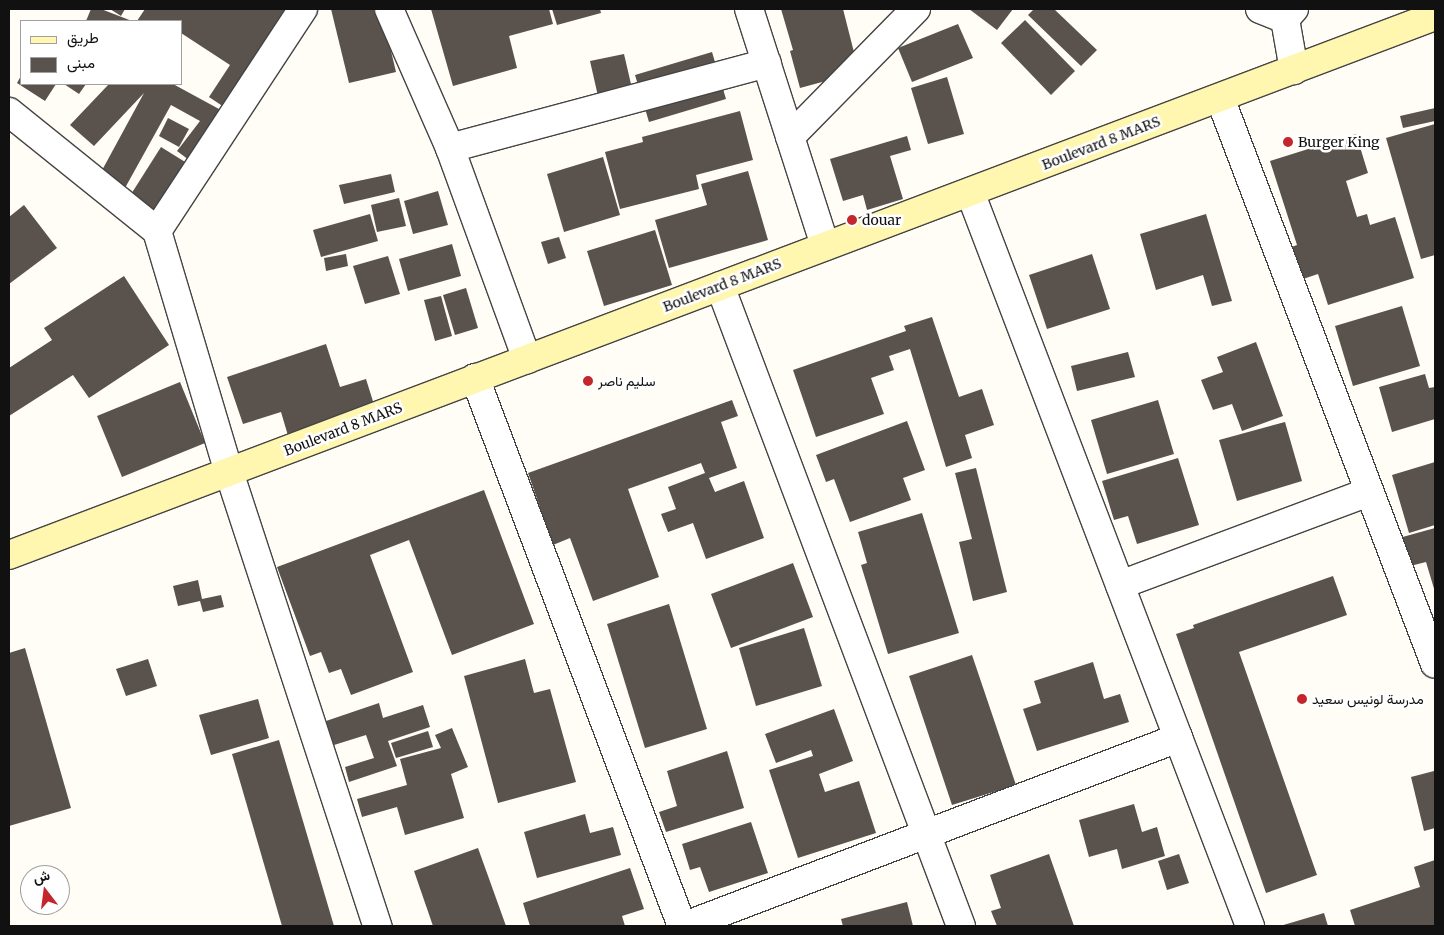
<!DOCTYPE html>
<meta charset="utf-8">
<style>
body{margin:0}
#map{position:relative;width:1444px;height:935px;overflow:hidden;background:#fffdf5;font-family:Merriweather,Vazirmatn,serif}
div>[style]{position:absolute}
.building>*{inset:0;background:#5a524d}
.roads{filter:drop-shadow(1px 0 #444) drop-shadow(-1px 0 #444) drop-shadow(0 1px #444) drop-shadow(0 -1px #444)}
.street>*{height:28px;margin:-14px;padding:0 14px;transform-origin:14px;border-radius:14px;background:#fff}
.secondary>*{height:28px;margin:-14px;padding:0 14px;transform-origin:14px;border-radius:14px;background:#fff6b0}
.dots>*{width:14px;height:14px;translate:-50% -50%;box-sizing:border-box;border:2px solid #fff;border-radius:50%}
span{translate:-50% -50%;white-space:nowrap;text-align:center;line-height:1.15;-webkit-text-stroke:5px #fff;paint-order:stroke}
.poi-label{font-size:14px;color:#111}
.left{translate:0 -50%;text-align:left}
.street-label{font-size:14px;color:#111}
.frame{position:absolute;inset:0;border:10px solid #111;pointer-events:none}
.legend{position:absolute;left:20px;top:20px;width:162px;height:65px;box-sizing:border-box;background:#fff;border:1px solid #a0a0a0;margin:0;padding:6px 9px;list-style:none;font-size:15px;color:#111}
.legend li{display:flex;align-items:center;gap:10px;height:25px}
.legend b{width:25px;border:1px solid #a0a0a0}
.north{position:absolute;left:20px;top:865px;width:50px;height:50px;box-sizing:border-box;background:#fff;border:1px solid #a0a0a0;border-radius:50%;rotate:345deg;font-size:14px;font-weight:700;line-height:20px;text-align:center;color:#111}
.north::after{content:'';display:block;margin:auto;width:18px;height:22px;background:#c4262e;clip-path:polygon(50% 0,100% 100%,50% 72%,0 100%)}
</style>
<div id="map">
<div class="building">
<i style="clip-path:polygon(91px 9px,101px 9px,132px 21px,86px 21px)"></i>
<i style="clip-path:polygon(110px 9px,125px 9px,121px 16px)"></i>
<i style="clip-path:polygon(145px 9px,299px 9px,230px 111px,209px 97px,230px 65px,181px 33px,181px 21px,137px 21px)"></i>
<i style="clip-path:polygon(331px 9px,381px 9px,396px 72px,349px 83px)"></i>
<i style="clip-path:polygon(431px 9px,549px 9px,553px 24px,509px 36px,517px 68px,453px 86px)"></i>
<i style="clip-path:polygon(552px 9px,600px 9px,601px 13px,557px 25px)"></i>
<i style="clip-path:polygon(781px 9px,843px 9px,859px 72px,800px 88px,790px 51px,793px 50px)"></i>
<i style="clip-path:polygon(969px 9px,1013px 9px,997px 30px)"></i>
<i style="clip-path:polygon(1034px 9px,1054px 9px,1097px 50px,1081px 66px,1028px 15px)"></i>
<i style="clip-path:polygon(1025px 20px,1075px 71px,1051px 95px,1001px 43px)"></i>
<i style="clip-path:polygon(958px 24px,973px 58px,912px 82px,898px 48px)"></i>
<i style="clip-path:polygon(712px 52px,726px 99px,649px 122px,635px 75px)"></i>
<i style="clip-path:polygon(624px 54px,634px 97px,600px 105px,590px 61px)"></i>
<i style="clip-path:polygon(21px 76px,21px 84px,56px 84px,45px 101px,17px 83px)"></i>
<i style="clip-path:polygon(947px 77px,964px 134px,928px 144px,911px 88px)"></i>
<i style="clip-path:polygon(64px 84px,86px 84px,79px 94px)"></i>
<i style="clip-path:polygon(109px 84px,173px 84px,230px 115px,197px 166px,177px 151px,200px 121px,171px 105px,125px 188px,100px 174px,144px 93px,94px 146px,70px 125px)"></i>
<i style="clip-path:polygon(1435px 108px,1435px 121px,1403px 128px,1400px 116px)"></i>
<i style="clip-path:polygon(740px 111px,753px 160px,696px 175px,699px 189px,620px 209px,605px 152px,643px 142px,642px 137px)"></i>
<i style="clip-path:polygon(168px 118px,189px 129px,179px 147px,159px 136px)"></i>
<i style="clip-path:polygon(1435px 124px,1435px 255px,1421px 259px,1386px 138px)"></i>
<i style="clip-path:polygon(1356px 134px,1368px 173px,1346px 181px,1357px 217px,1367px 214px,1370px 225px,1395px 217px,1414px 278px,1328px 305px,1318px 274px,1294px 282px,1283px 250px,1297px 245px,1270px 161px)"></i>
<i style="clip-path:polygon(907px 136px,911px 150px,890px 156px,903px 199px,867px 210px,863px 195px,843px 201px,830px 159px)"></i>
<i style="clip-path:polygon(161px 147px,198px 170px,164px 222px,128px 199px)"></i>
<i style="clip-path:polygon(603px 157px,620px 215px,564px 232px,547px 174px)"></i>
<i style="clip-path:polygon(748px 171px,768px 240px,669px 268px,655px 220px,707px 205px,701px 184px)"></i>
<i style="clip-path:polygon(391px 174px,395px 192px,344px 204px,339px 185px)"></i>
<i style="clip-path:polygon(438px 191px,448px 225px,413px 234px,404px 201px)"></i>
<i style="clip-path:polygon(399px 198px,406px 226px,377px 232px,371px 205px)"></i>
<i style="clip-path:polygon(24px 205px,57px 248px,9px 284px,9px 217px)"></i>
<i style="clip-path:polygon(370px 214px,378px 241px,321px 257px,313px 230px)"></i>
<i style="clip-path:polygon(1206px 214px,1232px 301px,1212px 306px,1203px 275px,1156px 290px,1140px 234px)"></i>
<i style="clip-path:polygon(655px 230px,672px 285px,604px 306px,587px 251px)"></i>
<i style="clip-path:polygon(559px 237px,566px 258px,548px 264px,541px 242px)"></i>
<i style="clip-path:polygon(452px 244px,461px 276px,408px 291px,399px 259px)"></i>
<i style="clip-path:polygon(346px 254px,348px 266px,326px 271px,324px 258px)"></i>
<i style="clip-path:polygon(1092px 254px,1110px 309px,1047px 329px,1029px 275px)"></i>
<i style="clip-path:polygon(388px 256px,400px 294px,365px 304px,353px 266px)"></i>
<i style="clip-path:polygon(124px 276px,169px 345px,89px 398px,73px 375px,9px 416px,9px 368px,52px 340px,44px 328px)"></i>
<i style="clip-path:polygon(466px 288px,478px 328px,455px 335px,443px 295px)"></i>
<i style="clip-path:polygon(441px 296px,452px 336px,435px 341px,424px 300px)"></i>
<i style="clip-path:polygon(1402px 306px,1420px 366px,1353px 386px,1335px 326px)"></i>
<i style="clip-path:polygon(932px 317px,959px 397px,982px 389px,994px 425px,965px 435px,972px 458px,946px 467px,910px 349px,889px 356px,894px 370px,871px 378px,884px 414px,816px 437px,793px 370px,906px 331px,904px 326px)"></i>
<i style="clip-path:polygon(1256px 342px,1283px 416px,1242px 431px,1232px 404px,1213px 410px,1201px 380px,1223px 372px,1217px 357px)"></i>
<i style="clip-path:polygon(326px 344px,340px 387px,366px 379px,376px 411px,289px 439px,281px 412px,243px 424px,227px 377px)"></i>
<i style="clip-path:polygon(1128px 352px,1135px 377px,1077px 391px,1071px 366px)"></i>
<i style="clip-path:polygon(1425px 374px,1429px 388px,1435px 387px,1435px 419px,1392px 432px,1379px 387px)"></i>
<i style="clip-path:polygon(180px 382px,205px 443px,122px 477px,97px 416px)"></i>
<i style="clip-path:polygon(732px 400px,738px 416px,721px 422px,737px 468px,709px 478px,715px 492px,744px 481px,764px 538px,706px 559px,693px 523px,668px 532px,661px 514px,676px 509px,668px 487px,705px 473px,701px 463px,628px 489px,659px 577px,593px 601px,570px 538px,553px 545px,528px 473px)"></i>
<i style="clip-path:polygon(1158px 400px,1174px 454px,1107px 474px,1091px 420px)"></i>
<i style="clip-path:polygon(907px 421px,925px 470px,903px 478px,911px 500px,850px 522px,834px 479px,826px 482px,816px 455px)"></i>
<i style="clip-path:polygon(1285px 422px,1302px 481px,1237px 501px,1219px 440px)"></i>
<i style="clip-path:polygon(1178px 458px,1199px 525px,1137px 544px,1128px 516px,1114px 520px,1102px 481px)"></i>
<i style="clip-path:polygon(1435px 462px,1435px 525px,1409px 533px,1392px 475px)"></i>
<i style="clip-path:polygon(976px 468px,1007px 592px,973px 601px,959px 542px,972px 539px,955px 473px)"></i>
<i style="clip-path:polygon(484px 490px,534px 624px,452px 655px,409px 540px,370px 555px,413px 672px,351px 695px,341px 669px,329px 673px,321px 652px,310px 656px,277px 567px)"></i>
<i style="clip-path:polygon(922px 513px,959px 633px,888px 654px,861px 565px,867px 563px,858px 532px)"></i>
<i style="clip-path:polygon(1435px 528px,1435px 592px,1426px 562px,1406px 567px,1399px 538px)"></i>
<i style="clip-path:polygon(793px 563px,813px 617px,731px 648px,711px 594px)"></i>
<i style="clip-path:polygon(1333px 576px,1347px 615px,1239px 652px,1317px 875px,1266px 893px,1176px 634px,1194px 628px,1193px 625px)"></i>
<i style="clip-path:polygon(198px 580px,202px 599px,221px 595px,224px 607px,203px 612px,200px 601px,178px 606px,173px 586px)"></i>
<i style="clip-path:polygon(669px 604px,707px 729px,645px 748px,607px 624px)"></i>
<i style="clip-path:polygon(804px 628px,822px 686px,756px 706px,739px 648px)"></i>
<i style="clip-path:polygon(25px 648px,71px 808px,9px 826px,9px 653px)"></i>
<i style="clip-path:polygon(972px 655px,1016px 785px,952px 805px,909px 676px)"></i>
<i style="clip-path:polygon(148px 659px,157px 686px,126px 696px,116px 669px)"></i>
<i style="clip-path:polygon(525px 659px,534px 693px,550px 689px,576px 782px,498px 803px,464px 676px)"></i>
<i style="clip-path:polygon(1093px 662px,1104px 699px,1120px 694px,1129px 722px,1037px 751px,1023px 709px,1041px 703px,1034px 681px)"></i>
<i style="clip-path:polygon(258px 699px,269px 738px,211px 755px,199px 715px)"></i>
<i style="clip-path:polygon(379px 703px,383px 718px,423px 705px,430px 727px,388px 741px,397px 766px,349px 782px,345px 767px,374px 758px,366px 735px,334px 745px,326px 721px)"></i>
<i style="clip-path:polygon(834px 709px,853px 761px,819px 774px,825px 792px,859px 781px,876px 833px,798px 858px,769px 770px,813px 756px,811px 750px,776px 763px,765px 734px)"></i>
<i style="clip-path:polygon(452px 728px,468px 767px,451px 774px,464px 818px,405px 835px,397px 807px,362px 817px,357px 799px,407px 785px,400px 759px,441px 748px,435px 735px)"></i>
<i style="clip-path:polygon(428px 731px,433px 747px,396px 758px,391px 743px)"></i>
<i style="clip-path:polygon(279px 740px,334px 926px,282px 926px,232px 754px)"></i>
<i style="clip-path:polygon(727px 751px,744px 808px,666px 832px,659px 812px,677px 806px,667px 771px)"></i>
<i style="clip-path:polygon(1434px 771px,1435px 828px,1424px 831px,1411px 777px)"></i>
<i style="clip-path:polygon(1134px 804px,1142px 832px,1157px 827px,1165px 856px,1122px 869px,1117px 849px,1089px 857px,1079px 820px)"></i>
<i style="clip-path:polygon(585px 814px,590px 833px,613px 827px,621px 855px,537px 878px,524px 832px)"></i>
<i style="clip-path:polygon(751px 822px,768px 873px,709px 892px,700px 867px,690px 870px,682px 844px)"></i>
<i style="clip-path:polygon(478px 848px,506px 926px,433px 926px,414px 871px)"></i>
<i style="clip-path:polygon(1049px 854px,1074px 926px,997px 926px,991px 911px,1001px 908px,990px 875px)"></i>
<i style="clip-path:polygon(1179px 854px,1189px 883px,1167px 890px,1158px 861px)"></i>
<i style="clip-path:polygon(1435px 860px,1435px 926px,1355px 926px,1350px 910px,1420px 887px,1414px 867px)"></i>
<i style="clip-path:polygon(630px 868px,644px 909px,622px 916px,625px 926px,530px 926px,523px 903px)"></i>
<i style="clip-path:polygon(907px 902px,913px 926px,843px 926px,841px 919px)"></i>
<i style="clip-path:polygon(1324px 913px,1328px 926px,1280px 926px)"></i>
</div>
<div class="roads">
<div class="street">
<i style="left:389px;top:9px;width:152px;rotate:66.3deg"></i>
<i style="left:450px;top:148px;width:225px;rotate:70deg"></i>
<i style="left:749px;top:9px;width:249px;rotate:72.2deg"></i>
<i style="left:1260px;top:9px;width:27px;rotate:22deg"></i>
<i style="left:1294px;top:9px;width:13px;rotate:132deg"></i>
<i style="left:1285px;top:19px;width:52px;rotate:80deg"></i>
<i style="left:1220px;top:98px;width:605px;rotate:69.2deg"></i>
<i style="left:9px;top:112px;width:190px;rotate:38.8deg"></i>
<i style="left:157px;top:231px;width:252px;rotate:73.4deg"></i>
<i style="left:229px;top:472px;width:478px;rotate:71.9deg"></i>
<i style="left:790px;top:137px;width:180px;rotate:-45.5deg"></i>
<i style="left:450px;top:148px;width:328px;rotate:-15deg"></i>
<i style="left:970px;top:192px;width:786px;rotate:69.12deg"></i>
<i style="left:157px;top:231px;width:266px;rotate:-56.7deg"></i>
<i style="left:720px;top:286px;width:684px;rotate:69.37deg"></i>
<i style="left:475px;top:378px;width:586px;rotate:69.31deg"></i>
<i style="left:1120px;top:585px;width:266px;rotate:-20.5deg"></i>
<i style="left:685px;top:926px;width:528px;rotate:-20.87deg"></i>
</div>
<div class="secondary">
<i style="left:9px;top:555px;width:1524px;rotate:-20.71deg"></i>
</div>
</div>
<div class="dots">
<i style="left:1288px;top:142px;background:#c4262e"></i>
<i style="left:852px;top:220px;background:#c4262e"></i>
<i style="left:588px;top:381px;background:#c4262e"></i>
<i style="left:1302px;top:699px;background:#c4262e"></i>
</div>
<div class="poi-label">
<span class="left" style="left:1298px;top:142px">Burger King</span>
<span class="left" style="left:862px;top:220px">douar</span>
<span class="left" style="left:598px;top:381px">سليم ناصر</span>
<span class="left" style="left:1312px;top:699px">مدرسة لونيس سعيد</span>
</div>
<div class="street-label">
<span style="left:1101px;top:143px;rotate:-21deg">Boulevard 8 MARS</span>
<span style="left:722px;top:285px;rotate:-21deg">Boulevard 8 MARS</span>
<span style="left:343px;top:429px;rotate:-21deg">Boulevard 8 MARS</span>
</div>
<div class="frame"></div>
<ul class="legend">
<li><b style="height:6px;background:#fff6b0"></b>طريق</li>
<li><b style="height:14px;background:#5a524d"></b>مبنى</li>
</ul>
<div class="north">ش</div>
</div>
